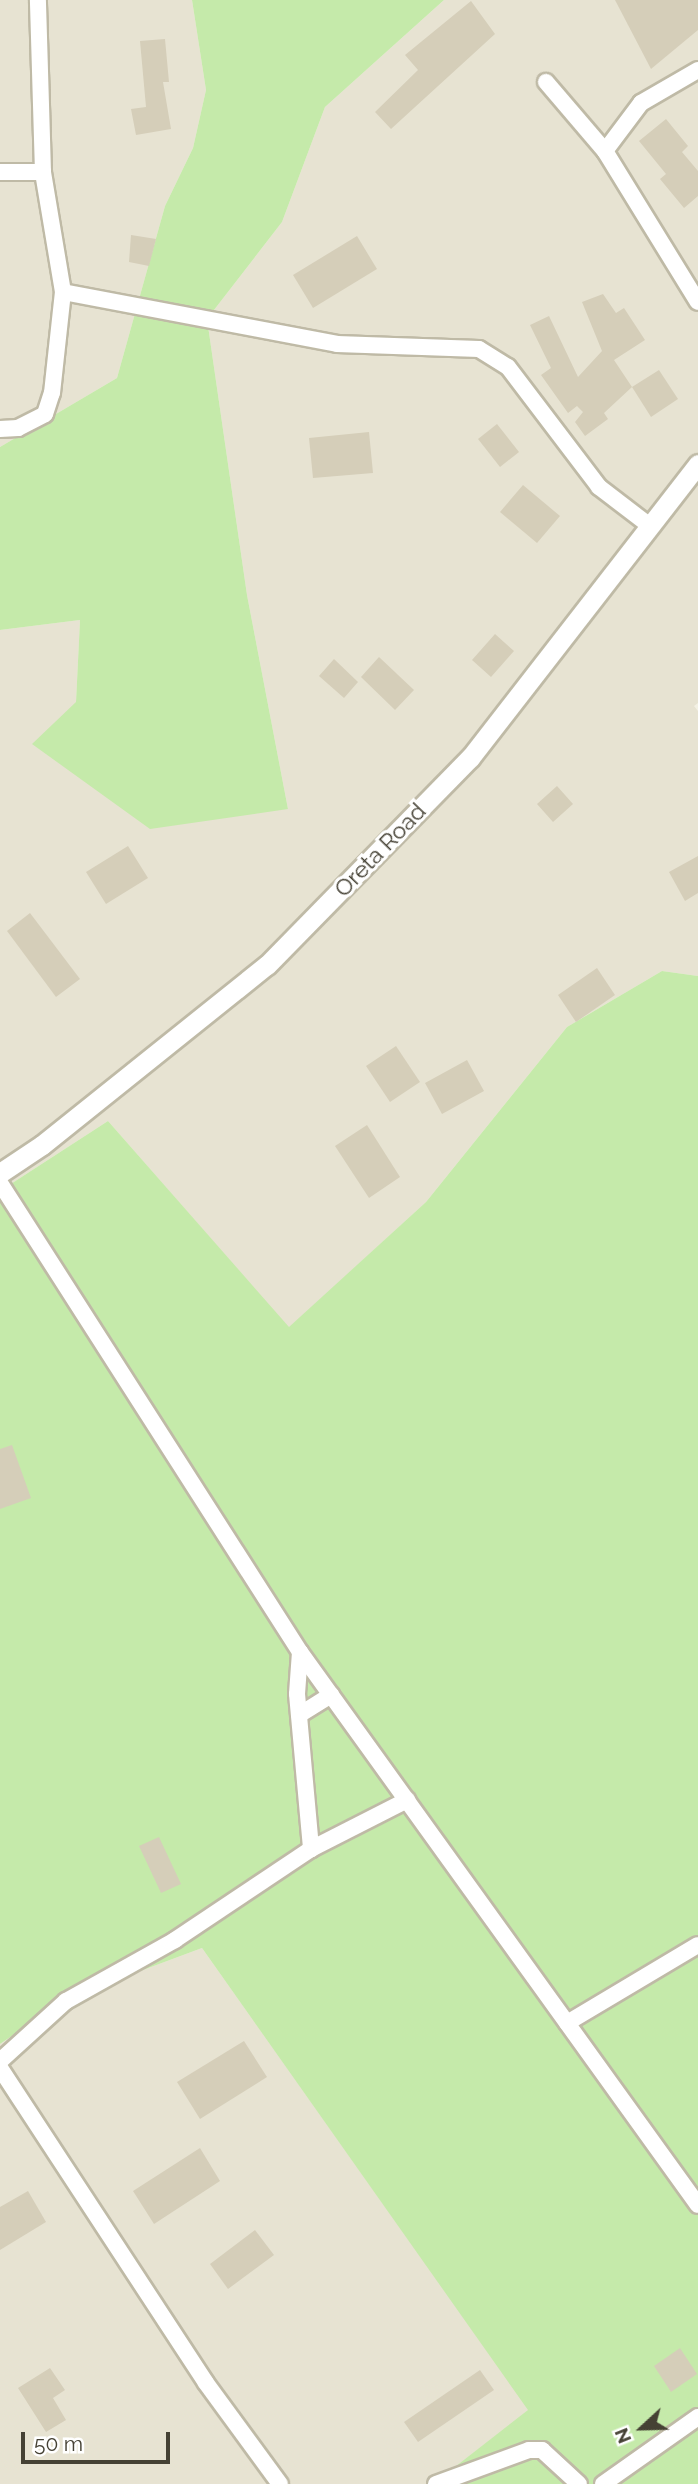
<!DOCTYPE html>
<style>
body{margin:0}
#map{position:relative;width:698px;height:2484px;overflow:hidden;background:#f3f1e4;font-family:Raleway,sans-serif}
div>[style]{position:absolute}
.residential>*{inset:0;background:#e7e3d2}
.green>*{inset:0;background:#c5eaaa}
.building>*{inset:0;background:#d5ceb9}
.roads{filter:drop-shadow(2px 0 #bfbaa6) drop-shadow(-2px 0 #bfbaa6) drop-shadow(0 2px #bfbaa6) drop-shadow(0 -2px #bfbaa6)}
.minor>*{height:16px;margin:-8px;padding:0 8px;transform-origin:8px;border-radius:8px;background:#fff}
.tertiary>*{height:19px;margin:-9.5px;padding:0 9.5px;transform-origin:9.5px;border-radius:9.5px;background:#fff}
span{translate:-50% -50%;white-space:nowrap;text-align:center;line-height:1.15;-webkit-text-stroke:6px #fff;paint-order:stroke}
.street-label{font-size:23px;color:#454134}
.north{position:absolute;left:607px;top:2393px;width:70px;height:70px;-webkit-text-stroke:5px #fff;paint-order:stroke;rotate:248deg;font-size:19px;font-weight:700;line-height:28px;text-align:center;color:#454134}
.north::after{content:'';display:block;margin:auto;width:24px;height:32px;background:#454134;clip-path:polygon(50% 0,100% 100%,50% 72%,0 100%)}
.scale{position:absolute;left:21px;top:2432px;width:149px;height:32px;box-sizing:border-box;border:4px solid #454134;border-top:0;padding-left:9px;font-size:21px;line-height:24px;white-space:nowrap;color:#454134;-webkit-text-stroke:5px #fff;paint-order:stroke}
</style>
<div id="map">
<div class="residential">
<i style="clip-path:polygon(0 0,192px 0,206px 90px,193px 148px,165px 206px,117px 378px,0 447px)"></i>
<i style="clip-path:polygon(444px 0,698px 0,698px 703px,694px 706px,698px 711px,698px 976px,662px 971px,567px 1027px,426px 1202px,289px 1328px,108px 1121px,0 1191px,0 630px,80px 620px,76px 702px,288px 809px,247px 595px,207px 319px,282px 222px,325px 107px)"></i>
<i style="clip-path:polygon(202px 1948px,529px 2410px,433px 2484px,0 2484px,0 2044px,68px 1998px)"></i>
</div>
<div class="green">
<i style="clip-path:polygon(192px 0,444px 0,325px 107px,282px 222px,207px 319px,247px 595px,288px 809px,150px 829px,32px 744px,76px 702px,80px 620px,0 630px,0 447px,117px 378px,165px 206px,193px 148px,206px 90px)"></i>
<i style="clip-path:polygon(662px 971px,698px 976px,698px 2484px,433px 2484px,528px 2410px,202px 1948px,68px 1998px,0 2044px,0 1191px,108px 1121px,289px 1327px,426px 1202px,567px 1027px)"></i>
</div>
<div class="building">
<i style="clip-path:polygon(615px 0,698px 0,698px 30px,651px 69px)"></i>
<i style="clip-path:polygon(471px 1px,495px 34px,391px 129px,375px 112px,418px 70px,405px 55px)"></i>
<i style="clip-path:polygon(165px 39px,169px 82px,163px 82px,171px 129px,136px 135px,131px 109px,146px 107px,140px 41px)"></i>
<i style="clip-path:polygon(666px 119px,688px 146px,682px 152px,698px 171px,698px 196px,684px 208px,660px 179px,666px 174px,639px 141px)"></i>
<i style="clip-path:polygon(131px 235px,156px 239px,149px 266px,129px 262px)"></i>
<i style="clip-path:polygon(357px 236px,377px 269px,313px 308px,293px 275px)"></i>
<i style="clip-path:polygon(603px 294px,616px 313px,624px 308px,645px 340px,614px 360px,632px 387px,604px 413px,608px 419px,585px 436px,575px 422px,583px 412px,577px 406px,568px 413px,541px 375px,551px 368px,530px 325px,549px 316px,578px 377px,602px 351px,582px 302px)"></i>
<i style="clip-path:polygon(659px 370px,678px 399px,651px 417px,632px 387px)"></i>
<i style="clip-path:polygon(497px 424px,519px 452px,500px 467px,478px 439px)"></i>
<i style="clip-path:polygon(369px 432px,373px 473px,313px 478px,309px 438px)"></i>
<i style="clip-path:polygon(523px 485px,560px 516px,537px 543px,500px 512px)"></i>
<i style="clip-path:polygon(495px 634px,514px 651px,491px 677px,472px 660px)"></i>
<i style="clip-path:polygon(379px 657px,414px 690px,395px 710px,361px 677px)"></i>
<i style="clip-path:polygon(334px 659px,358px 682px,344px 698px,319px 676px)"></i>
<i style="clip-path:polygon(557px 786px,573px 804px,553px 822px,537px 804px)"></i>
<i style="clip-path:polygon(128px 846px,148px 878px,106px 904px,86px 872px)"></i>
<i style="clip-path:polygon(698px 856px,698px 893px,685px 901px,669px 872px)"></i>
<i style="clip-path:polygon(30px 913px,80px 979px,56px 997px,7px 931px)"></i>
<i style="clip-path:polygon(597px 968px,615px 995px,576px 1022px,558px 995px)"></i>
<i style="clip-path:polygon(396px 1046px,420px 1082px,390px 1102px,366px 1066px)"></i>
<i style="clip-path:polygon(467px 1060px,484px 1091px,442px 1114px,425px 1083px)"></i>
<i style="clip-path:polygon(367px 1125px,400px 1177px,369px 1198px,335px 1146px)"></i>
<i style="clip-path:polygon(12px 1445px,31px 1498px,0 1509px,0 1449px)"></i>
<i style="clip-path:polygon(159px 1837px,181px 1884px,161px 1893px,139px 1846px)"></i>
<i style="clip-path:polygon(244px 2041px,267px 2077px,200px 2119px,177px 2082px)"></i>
<i style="clip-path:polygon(200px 2148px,220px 2181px,154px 2224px,133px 2191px)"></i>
<i style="clip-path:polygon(28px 2191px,46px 2222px,0 2250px,0 2207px)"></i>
<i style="clip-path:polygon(255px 2230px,274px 2255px,228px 2289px,210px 2264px)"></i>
<i style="clip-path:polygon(680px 2348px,697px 2374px,671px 2392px,654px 2366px)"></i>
<i style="clip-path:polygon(50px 2368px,65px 2390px,53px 2398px,66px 2420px,46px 2432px,18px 2388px)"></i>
<i style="clip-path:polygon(480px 2370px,494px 2390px,418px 2442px,404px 2422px)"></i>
</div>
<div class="roads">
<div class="minor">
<i style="left:546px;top:82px;width:91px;rotate:49.5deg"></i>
<i style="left:605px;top:151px;width:177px;rotate:58.4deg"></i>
<i style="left:605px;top:151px;width:60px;rotate:-53.1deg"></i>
<i style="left:641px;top:103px;width:66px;rotate:-30.1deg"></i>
<i style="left:0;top:172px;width:43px"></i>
<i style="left:63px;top:292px;width:279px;rotate:10.7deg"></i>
<i style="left:337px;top:344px;width:142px;rotate:2deg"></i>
<i style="left:479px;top:349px;width:34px;rotate:32deg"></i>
<i style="left:508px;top:367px;width:151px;rotate:52.8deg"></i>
<i style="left:599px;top:487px;width:64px;rotate:37.4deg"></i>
<i style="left:0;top:429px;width:18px;rotate:-3deg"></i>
<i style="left:18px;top:428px;width:30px;rotate:-27deg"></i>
<i style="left:45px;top:414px;width:22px;rotate:-72deg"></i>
<i style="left:52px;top:393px;width:102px;rotate:-83.8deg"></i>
<i style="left:63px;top:292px;width:122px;rotate:-99.5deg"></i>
<i style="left:43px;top:172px;width:172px;rotate:-91.7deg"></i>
<i style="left:0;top:1183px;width:557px;rotate:57.39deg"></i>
<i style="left:300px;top:1652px;width:681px;rotate:54.26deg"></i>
<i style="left:300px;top:1652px;width:42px;rotate:94.1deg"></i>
<i style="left:297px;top:1694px;width:156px;rotate:84.8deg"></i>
<i style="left:299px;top:1715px;width:38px;rotate:-32deg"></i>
<i style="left:567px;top:2023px;width:152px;rotate:-30.8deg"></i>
<i style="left:0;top:2061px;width:89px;rotate:-42.3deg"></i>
<i style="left:66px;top:2001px;width:125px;rotate:-29.2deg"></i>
<i style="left:175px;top:1940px;width:164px;rotate:-33.8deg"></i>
<i style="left:311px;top:1849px;width:108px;rotate:-27deg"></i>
<i style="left:0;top:2068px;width:376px;rotate:56.8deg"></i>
<i style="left:206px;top:2383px;width:125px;rotate:53.8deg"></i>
<i style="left:436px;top:2484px;width:99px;rotate:-20.1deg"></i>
<i style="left:529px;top:2450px;width:13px"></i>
<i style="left:542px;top:2450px;width:50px;rotate:42.6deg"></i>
<i style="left:603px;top:2484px;width:116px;rotate:-35.2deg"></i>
</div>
<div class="tertiary">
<i style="left:0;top:1173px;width:50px;rotate:-33.7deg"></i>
<i style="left:42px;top:1145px;width:288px;rotate:-38.7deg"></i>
<i style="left:267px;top:965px;width:290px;rotate:-45.6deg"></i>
<i style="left:470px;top:758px;width:372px;rotate:-52.2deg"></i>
</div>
</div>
<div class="street-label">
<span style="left:380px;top:850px;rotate:-46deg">Oreta Road</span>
</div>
<div class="north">N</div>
<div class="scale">50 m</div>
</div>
